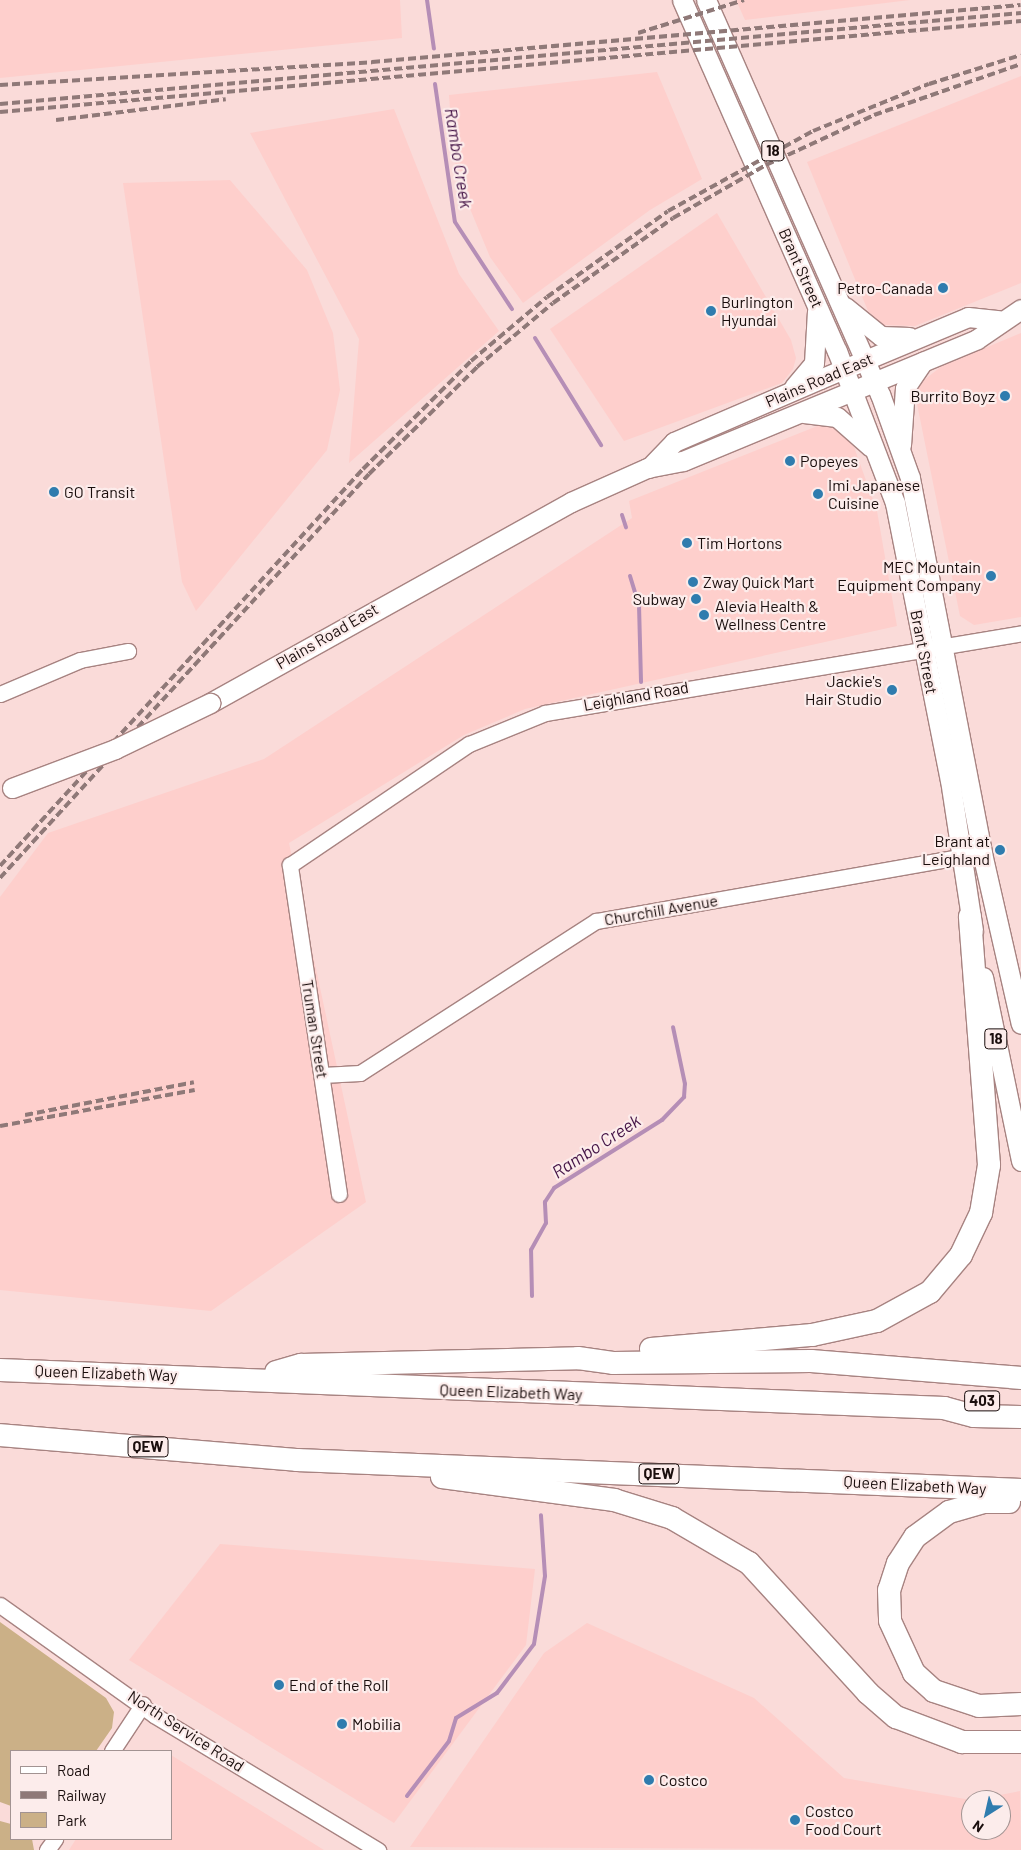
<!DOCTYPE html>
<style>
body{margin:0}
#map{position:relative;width:1021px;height:1850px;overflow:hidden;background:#fadbd9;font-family:Barlow,sans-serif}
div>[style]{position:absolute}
.built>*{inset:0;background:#fecfcc}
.green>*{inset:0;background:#cbb087}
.stream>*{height:4px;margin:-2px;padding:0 2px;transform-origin:2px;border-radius:2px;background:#b58eb6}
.roads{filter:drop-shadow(1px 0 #a78381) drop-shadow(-1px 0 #a78381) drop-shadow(0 1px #a78381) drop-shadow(0 -1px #a78381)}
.minor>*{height:15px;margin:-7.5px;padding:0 7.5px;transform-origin:7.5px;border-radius:7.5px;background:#fff}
.major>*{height:19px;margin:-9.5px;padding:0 9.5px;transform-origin:9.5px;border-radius:9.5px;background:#fff}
.highway>*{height:22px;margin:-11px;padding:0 11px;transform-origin:11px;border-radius:11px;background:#fff}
.rail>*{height:4px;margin-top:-2px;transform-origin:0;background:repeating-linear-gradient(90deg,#8f7978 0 8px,transparent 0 12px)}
.bridges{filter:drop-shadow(1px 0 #a78381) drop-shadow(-1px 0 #a78381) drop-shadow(0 1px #a78381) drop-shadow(0 -1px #a78381)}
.major-bridge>*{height:19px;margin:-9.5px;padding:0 9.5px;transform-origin:9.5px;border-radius:9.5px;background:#fff}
.dots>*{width:14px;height:14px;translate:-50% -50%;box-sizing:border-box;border:2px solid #fceceb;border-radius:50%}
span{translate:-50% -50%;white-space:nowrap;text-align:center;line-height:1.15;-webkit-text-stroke:4.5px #fceceb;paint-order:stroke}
.shield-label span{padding:1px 4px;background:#fceceb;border:1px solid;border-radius:4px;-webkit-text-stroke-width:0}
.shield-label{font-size:15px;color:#1a0e0d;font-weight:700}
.street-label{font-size:16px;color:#1a0e0d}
.poi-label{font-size:16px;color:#1a0e0d}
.right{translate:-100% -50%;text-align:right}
.left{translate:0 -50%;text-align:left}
.water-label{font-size:18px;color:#451547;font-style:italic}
.legend{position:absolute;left:10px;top:1750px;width:162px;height:90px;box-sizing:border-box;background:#fceceb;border:1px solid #a29392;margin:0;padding:6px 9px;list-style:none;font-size:15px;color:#1a0e0d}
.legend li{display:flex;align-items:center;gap:10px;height:25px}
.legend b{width:25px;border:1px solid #a29392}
.north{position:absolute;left:961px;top:1790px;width:50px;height:50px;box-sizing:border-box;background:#fceceb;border:1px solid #a29392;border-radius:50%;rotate:215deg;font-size:14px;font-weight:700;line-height:20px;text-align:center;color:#1a0e0d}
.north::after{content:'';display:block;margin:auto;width:18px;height:22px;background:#2f7cae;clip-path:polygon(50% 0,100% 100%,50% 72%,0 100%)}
</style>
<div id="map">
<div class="built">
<i style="clip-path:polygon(0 0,400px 0,402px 38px,0 78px)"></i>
<i style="clip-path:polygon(736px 0,910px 0,745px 20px)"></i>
<i style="clip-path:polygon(657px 72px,702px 179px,650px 210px,523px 303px,490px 257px,461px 187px,453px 153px,449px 95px)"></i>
<i style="clip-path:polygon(1021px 76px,1021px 283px,915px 326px,883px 325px,868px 311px,807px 162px)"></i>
<i style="clip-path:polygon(394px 109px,459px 274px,499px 331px,349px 463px,359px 339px,250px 133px)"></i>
<i style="clip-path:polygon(230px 180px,307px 270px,333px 333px,340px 390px,327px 450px,196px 611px,182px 582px,123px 183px)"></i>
<i style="clip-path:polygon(717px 213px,791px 340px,796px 358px,793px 369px,782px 383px,624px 441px,550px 329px)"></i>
<i style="clip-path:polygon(1021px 333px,1021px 617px,974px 625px,960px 616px,915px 394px,924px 380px,942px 366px)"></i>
<i style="clip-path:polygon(820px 425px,836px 428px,854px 447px,877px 511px,897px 626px,525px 709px,464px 735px,289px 843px,366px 1202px,211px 1311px,0 1290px,0 897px,48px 833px,264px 759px,632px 518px,629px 501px)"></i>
<i style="clip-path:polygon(220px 1544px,535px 1569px,526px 1645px,394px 1823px,129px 1660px)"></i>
<i style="clip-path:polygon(587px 1623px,754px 1698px,844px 1778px,971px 1800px,971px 1830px,1001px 1830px,1001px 1800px,974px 1800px,1020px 1791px,1021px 1850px,410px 1847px,544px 1653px)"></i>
<i style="clip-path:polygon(171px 1755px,324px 1850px,69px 1850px,76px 1839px,171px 1839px)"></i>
</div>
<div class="green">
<i style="clip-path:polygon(0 1622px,106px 1698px,114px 1712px,112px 1728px,96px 1751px,11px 1751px,11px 1806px,0 1802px)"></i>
<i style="clip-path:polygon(0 1821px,11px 1824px,11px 1839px,32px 1839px,34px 1850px,0 1850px)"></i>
</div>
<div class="stream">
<i style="left:427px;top:0;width:49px;rotate:81.9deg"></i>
<i style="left:435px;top:84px;width:139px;rotate:81.8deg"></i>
<i style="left:455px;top:222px;width:104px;rotate:56.8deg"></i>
<i style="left:535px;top:338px;width:126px;rotate:58.3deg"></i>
<i style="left:622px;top:515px;width:13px;rotate:72deg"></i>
<i style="left:630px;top:576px;width:30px;rotate:73deg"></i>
<i style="left:639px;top:605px;width:77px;rotate:88.5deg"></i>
<i style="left:532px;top:1296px;width:46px;rotate:-91.2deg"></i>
<i style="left:531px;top:1250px;width:31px;rotate:-61deg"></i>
<i style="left:546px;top:1223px;width:21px;rotate:-93deg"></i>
<i style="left:545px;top:1202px;width:17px;rotate:-57deg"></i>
<i style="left:554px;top:1188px;width:128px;rotate:-32.2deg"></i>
<i style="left:662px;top:1120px;width:32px;rotate:-46deg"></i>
<i style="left:684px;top:1097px;width:13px;rotate:-86deg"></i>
<i style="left:685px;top:1084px;width:58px;rotate:-101.9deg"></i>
<i style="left:407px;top:1796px;width:69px;rotate:-52.6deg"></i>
<i style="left:449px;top:1741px;width:24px;rotate:-73deg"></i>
<i style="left:456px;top:1718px;width:48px;rotate:-31.4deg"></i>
<i style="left:497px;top:1693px;width:61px;rotate:-52.9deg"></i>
<i style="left:534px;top:1644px;width:69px;rotate:-80.8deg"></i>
<i style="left:545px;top:1576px;width:61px;rotate:-93.8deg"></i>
</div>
<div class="roads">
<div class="minor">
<i style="left:0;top:694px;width:87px;rotate:-23deg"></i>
<i style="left:80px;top:660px;width:49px;rotate:-10.6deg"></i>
<i style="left:322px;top:1075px;width:38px;rotate:-3deg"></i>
<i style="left:360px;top:1073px;width:281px;rotate:-32.8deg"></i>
<i style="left:596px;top:921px;width:392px;rotate:-10deg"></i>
<i style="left:339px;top:1194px;width:333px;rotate:-98.5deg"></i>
<i style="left:290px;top:865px;width:216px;rotate:-34.1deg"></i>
<i style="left:469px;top:744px;width:82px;rotate:-22.2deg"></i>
<i style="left:545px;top:713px;width:483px;rotate:-9.5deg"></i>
<i style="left:0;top:1605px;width:189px;rotate:35.5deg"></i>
<i style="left:154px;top:1715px;width:262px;rotate:31.1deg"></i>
<i style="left:112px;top:1751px;width:56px;rotate:-56.6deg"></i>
<i style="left:47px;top:1850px;width:14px;rotate:-54deg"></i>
</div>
<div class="major">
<i style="left:682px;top:0;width:384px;rotate:66.2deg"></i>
<i style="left:837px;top:351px;width:163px;rotate:69.1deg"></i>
<i style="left:895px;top:503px;width:282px;rotate:78.8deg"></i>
<i style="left:950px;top:780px;width:152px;rotate:81.3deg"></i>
<i style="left:706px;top:0;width:431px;rotate:66.2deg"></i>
<i style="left:880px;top:394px;width:89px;rotate:70.3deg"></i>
<i style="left:910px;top:478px;width:382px;rotate:79.1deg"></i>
<i style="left:982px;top:853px;width:175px;rotate:77.2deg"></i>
<i style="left:845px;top:307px;width:46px;rotate:38.9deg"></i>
<i style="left:881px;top:336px;width:28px;rotate:2deg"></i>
<i style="left:794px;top:387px;width:31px;rotate:-50deg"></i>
<i style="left:814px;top:363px;width:52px;rotate:-86.7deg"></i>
<i style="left:804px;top:413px;width:33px;rotate:7deg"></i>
<i style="left:837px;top:417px;width:45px;rotate:41.4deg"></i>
<i style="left:901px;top:445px;width:57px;rotate:-86deg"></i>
<i style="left:905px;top:388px;width:32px;rotate:-56deg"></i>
<i style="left:649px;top:468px;width:36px;rotate:-46deg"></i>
<i style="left:674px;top:442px;width:159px;rotate:-23.3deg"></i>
<i style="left:820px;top:379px;width:160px;rotate:-22.7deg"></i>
<i style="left:968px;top:317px;width:31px;rotate:6deg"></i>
<i style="left:210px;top:703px;width:413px;rotate:-29.1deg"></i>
<i style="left:571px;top:502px;width:83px;rotate:-24.1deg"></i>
<i style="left:647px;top:468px;width:37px;rotate:-11deg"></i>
<i style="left:683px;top:461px;width:318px;rotate:-22.5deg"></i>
<i style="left:977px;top:339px;width:53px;rotate:-34.3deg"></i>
<i style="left:983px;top:977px;width:188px;rotate:78.3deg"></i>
</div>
<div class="highway">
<i style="left:651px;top:1349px;width:162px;rotate:-5deg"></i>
<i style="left:812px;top:1335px;width:66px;rotate:-12.2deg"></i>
<i style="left:877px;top:1321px;width:60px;rotate:-28.7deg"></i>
<i style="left:930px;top:1292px;width:48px;rotate:-50deg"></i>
<i style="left:961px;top:1255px;width:47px;rotate:-64.5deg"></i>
<i style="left:981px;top:1213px;width:49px;rotate:-80.5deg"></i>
<i style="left:989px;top:1165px;width:249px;rotate:-94.4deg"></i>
<i style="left:0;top:1370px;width:945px;rotate:2.31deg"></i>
<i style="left:944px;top:1408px;width:31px;rotate:15deg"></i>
<i style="left:974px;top:1416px;width:47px;rotate:1.2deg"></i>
<i style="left:276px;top:1372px;width:26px;rotate:-16deg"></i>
<i style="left:301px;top:1365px;width:277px;rotate:-1.4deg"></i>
<i style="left:578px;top:1358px;width:35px;rotate:8deg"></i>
<i style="left:613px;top:1363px;width:198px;rotate:-0.6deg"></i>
<i style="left:811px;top:1361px;width:211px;rotate:4.6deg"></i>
<i style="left:0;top:1435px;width:298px;rotate:4.8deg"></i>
<i style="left:297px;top:1460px;width:725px;rotate:2.37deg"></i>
<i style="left:442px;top:1477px;width:174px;rotate:7.6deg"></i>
<i style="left:614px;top:1500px;width:61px;rotate:17.2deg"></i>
<i style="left:672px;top:1518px;width:89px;rotate:30.3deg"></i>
<i style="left:749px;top:1563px;width:176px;rotate:47.5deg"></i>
<i style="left:868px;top:1693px;width:37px;rotate:41deg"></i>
<i style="left:896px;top:1717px;width:71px;rotate:20.7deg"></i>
<i style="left:962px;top:1742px;width:59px"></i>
<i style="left:1009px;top:1502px;width:25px;rotate:180deg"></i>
<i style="left:984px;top:1502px;width:36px;rotate:164deg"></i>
<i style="left:949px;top:1512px;width:42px;rotate:143.7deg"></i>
<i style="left:915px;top:1537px;width:31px;rotate:123deg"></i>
<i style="left:898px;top:1563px;width:28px;rotate:108deg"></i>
<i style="left:889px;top:1590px;width:31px;rotate:88deg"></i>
<i style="left:890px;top:1621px;width:57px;rotate:65.2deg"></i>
<i style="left:914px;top:1673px;width:27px;rotate:42deg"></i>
<i style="left:934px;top:1691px;width:47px;rotate:18.4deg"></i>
<i style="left:979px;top:1706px;width:42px;rotate:-2.7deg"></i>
</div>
</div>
<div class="rail">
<i style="left:638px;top:33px;width:111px;rotate:-17.3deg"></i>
<i style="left:0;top:85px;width:373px;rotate:-3.5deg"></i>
<i style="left:372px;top:62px;width:651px;rotate:-5.02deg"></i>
<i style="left:0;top:104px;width:1025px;rotate:-5.09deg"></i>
<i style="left:0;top:112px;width:1025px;rotate:-5.09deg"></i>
<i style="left:56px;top:120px;width:171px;rotate:-7deg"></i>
<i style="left:0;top:866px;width:538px;rotate:-47.56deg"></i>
<i style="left:363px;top:469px;width:153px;rotate:-45deg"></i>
<i style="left:471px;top:361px;width:99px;rotate:-40.1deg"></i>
<i style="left:547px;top:297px;width:148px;rotate:-35.4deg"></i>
<i style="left:668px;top:211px;width:166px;rotate:-28.9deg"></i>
<i style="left:813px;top:131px;width:125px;rotate:-22.1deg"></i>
<i style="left:929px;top:84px;width:96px;rotate:-17.5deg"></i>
<i style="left:0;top:878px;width:547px;rotate:-47.59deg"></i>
<i style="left:369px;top:474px;width:152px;rotate:-44.7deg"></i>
<i style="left:477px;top:367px;width:99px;rotate:-40.1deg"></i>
<i style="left:553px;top:303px;width:147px;rotate:-35.3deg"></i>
<i style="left:673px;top:218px;width:107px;rotate:-29.7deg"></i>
<i style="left:766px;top:165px;width:119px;rotate:-24.8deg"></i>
<i style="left:874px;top:115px;width:156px;rotate:-19.1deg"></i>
<i style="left:25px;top:1115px;width:172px;rotate:-11deg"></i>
<i style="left:0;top:1126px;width:198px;rotate:-10.5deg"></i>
</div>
<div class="bridges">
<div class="major-bridge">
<i style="left:12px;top:788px;width:110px;rotate:-20.7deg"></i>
<i style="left:115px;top:749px;width:106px;rotate:-25.8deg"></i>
</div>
</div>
<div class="dots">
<i style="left:943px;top:288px;background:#2f7cae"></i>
<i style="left:711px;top:311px;background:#2f7cae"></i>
<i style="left:1005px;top:396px;background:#2f7cae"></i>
<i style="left:790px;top:461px;background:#2f7cae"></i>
<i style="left:54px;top:492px;background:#2f7cae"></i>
<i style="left:818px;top:494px;background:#2f7cae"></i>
<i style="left:687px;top:543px;background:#2f7cae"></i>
<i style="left:991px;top:576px;background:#2f7cae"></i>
<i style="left:693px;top:582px;background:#2f7cae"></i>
<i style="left:696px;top:599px;background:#2f7cae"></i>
<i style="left:704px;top:615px;background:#2f7cae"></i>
<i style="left:892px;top:690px;background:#2f7cae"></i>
<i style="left:1000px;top:850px;background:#2f7cae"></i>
<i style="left:279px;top:1685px;background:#2f7cae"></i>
<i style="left:342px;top:1724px;background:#2f7cae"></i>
<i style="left:649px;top:1780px;background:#2f7cae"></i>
<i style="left:795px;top:1820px;background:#2f7cae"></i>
</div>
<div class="shield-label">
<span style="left:773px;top:151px">18</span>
<span style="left:996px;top:1039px">18</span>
<span style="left:982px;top:1401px">403</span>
<span style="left:148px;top:1447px">QEW</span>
<span style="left:659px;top:1474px">QEW</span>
</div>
<div class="street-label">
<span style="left:801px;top:268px;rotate:66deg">Brant Street</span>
<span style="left:819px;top:380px;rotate:-23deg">Plains Road East</span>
<span style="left:327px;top:636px;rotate:-30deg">Plains Road East</span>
<span style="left:924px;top:652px;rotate:79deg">Brant Street</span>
<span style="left:636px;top:696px;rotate:-10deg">Leighland Road</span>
<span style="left:661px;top:910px;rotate:-10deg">Churchill Avenue</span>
<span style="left:315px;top:1029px;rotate:81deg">Truman Street</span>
<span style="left:106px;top:1373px;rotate:2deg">Queen Elizabeth Way</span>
<span style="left:511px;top:1392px;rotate:2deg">Queen Elizabeth Way</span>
<span style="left:915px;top:1485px;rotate:3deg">Queen Elizabeth Way</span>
<span style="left:186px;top:1731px;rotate:33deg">North Service Road</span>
</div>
<div class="poi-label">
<span class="right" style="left:933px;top:288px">Petro-Canada</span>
<span class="left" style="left:721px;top:311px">Burlington<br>Hyundai</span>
<span class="right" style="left:995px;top:396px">Burrito Boyz</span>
<span class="left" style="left:800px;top:461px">Popeyes</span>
<span class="left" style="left:828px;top:494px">Imi Japanese<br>Cuisine</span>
<span class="left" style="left:64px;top:492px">GO Transit</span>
<span class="left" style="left:697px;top:543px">Tim Hortons</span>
<span class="right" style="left:981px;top:576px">MEC Mountain<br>Equipment Company</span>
<span class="left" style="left:703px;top:582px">Zway Quick Mart</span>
<span class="right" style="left:686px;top:599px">Subway</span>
<span class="left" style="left:715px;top:615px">Alevia Health &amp;<br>Wellness Centre</span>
<span class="right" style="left:882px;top:690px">Jackie's<br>Hair Studio</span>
<span class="right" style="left:990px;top:850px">Brant at<br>Leighland</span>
<span class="left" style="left:289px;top:1685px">End of the Roll</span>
<span class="left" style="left:352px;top:1724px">Mobilia</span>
<span class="left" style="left:659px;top:1780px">Costco</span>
<span class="left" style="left:805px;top:1820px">Costco<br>Food Court</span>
</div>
<div class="water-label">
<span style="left:459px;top:158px;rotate:81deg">Rambo Creek</span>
<span style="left:596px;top:1146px;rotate:-33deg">Rambo Creek</span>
</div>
<ul class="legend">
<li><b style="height:6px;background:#fff"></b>Road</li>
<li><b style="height:6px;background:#8f7978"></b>Railway</li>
<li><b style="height:14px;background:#cbb087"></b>Park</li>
</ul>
<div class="north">N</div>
</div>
